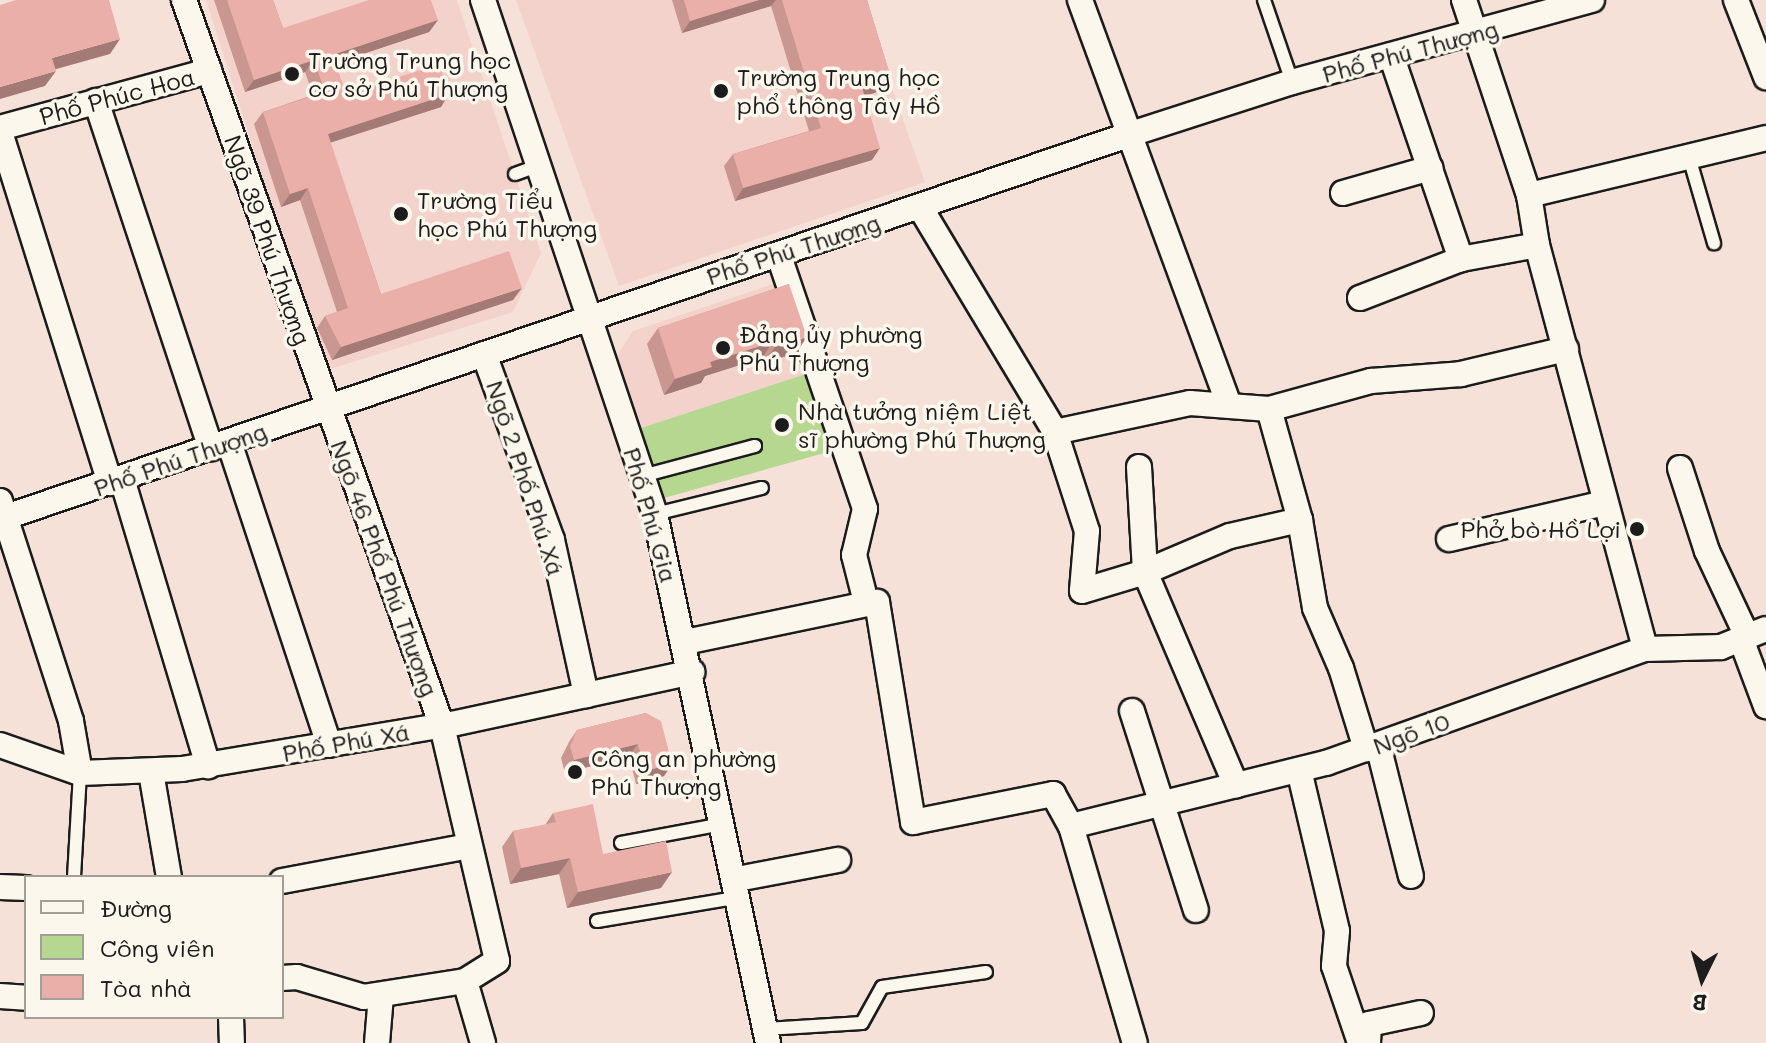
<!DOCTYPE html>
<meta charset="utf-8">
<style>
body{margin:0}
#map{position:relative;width:1766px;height:1043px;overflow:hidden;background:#f6e1d8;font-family:Mali,sans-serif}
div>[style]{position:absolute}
.built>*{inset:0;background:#f2d2ca}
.green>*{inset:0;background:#b6d790}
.roads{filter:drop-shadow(2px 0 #1c1c1c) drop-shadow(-2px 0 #1c1c1c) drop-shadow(0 2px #1c1c1c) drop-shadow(0 -2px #1c1c1c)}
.lane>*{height:12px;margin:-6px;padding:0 6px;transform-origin:6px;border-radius:6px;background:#fbf7ec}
.street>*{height:24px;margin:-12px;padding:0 12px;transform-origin:12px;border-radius:12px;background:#fbf7ec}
.wall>*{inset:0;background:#c99690}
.shaded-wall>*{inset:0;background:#a47a76}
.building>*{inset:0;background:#eaafa8}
.dots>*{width:22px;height:22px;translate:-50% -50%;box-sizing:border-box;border:4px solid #fbf7ec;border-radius:50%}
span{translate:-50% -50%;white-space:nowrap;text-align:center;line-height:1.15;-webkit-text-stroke:7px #fbf7ec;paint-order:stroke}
.street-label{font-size:24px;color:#1c1c1c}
.poi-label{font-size:24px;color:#1c1c1c}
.left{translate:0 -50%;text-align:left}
.right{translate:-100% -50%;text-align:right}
.legend{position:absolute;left:24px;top:875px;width:260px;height:144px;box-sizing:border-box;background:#fbf7ec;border:2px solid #a29f99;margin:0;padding:10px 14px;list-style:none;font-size:24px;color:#1c1c1c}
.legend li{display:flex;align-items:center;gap:16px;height:40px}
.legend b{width:40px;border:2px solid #a29f99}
.north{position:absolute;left:1662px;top:939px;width:80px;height:80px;-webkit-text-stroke:6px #fbf7ec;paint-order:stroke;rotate:185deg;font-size:22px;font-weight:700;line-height:32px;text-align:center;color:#1c1c1c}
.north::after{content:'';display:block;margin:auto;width:28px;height:36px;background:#1c1c1c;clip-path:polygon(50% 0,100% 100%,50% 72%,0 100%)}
</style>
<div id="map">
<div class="built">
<i style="clip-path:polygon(206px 0,457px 0,541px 253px,513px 312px,324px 371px)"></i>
<i style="clip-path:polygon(516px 0,861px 0,925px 182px,619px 286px)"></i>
<i style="clip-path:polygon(779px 282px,812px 372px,641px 428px,617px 356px,633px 331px)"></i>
</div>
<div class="green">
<i style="clip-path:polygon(812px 372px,835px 450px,664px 498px,641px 428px)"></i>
</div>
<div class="roads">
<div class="lane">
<i style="left:1264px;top:0;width:87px;rotate:71.1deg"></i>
<i style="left:1689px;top:157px;width:90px;rotate:73.8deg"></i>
<i style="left:515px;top:174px;width:23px;rotate:-20deg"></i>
<i style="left:642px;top:476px;width:117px;rotate:-14.9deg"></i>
<i style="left:655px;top:514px;width:110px;rotate:-13.7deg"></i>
<i style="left:621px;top:843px;width:104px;rotate:-10.6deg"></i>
<i style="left:74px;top:877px;width:104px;rotate:-86.7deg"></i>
<i style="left:597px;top:921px;width:145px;rotate:-9.5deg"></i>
<i style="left:766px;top:1029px;width:96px;rotate:-3.6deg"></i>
<i style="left:862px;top:1023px;width:41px;rotate:-60.9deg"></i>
<i style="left:882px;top:987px;width:105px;rotate:-8.2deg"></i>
</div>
<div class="street">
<i style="left:184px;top:0;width:770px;rotate:70.44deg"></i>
<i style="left:442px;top:726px;width:241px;rotate:76.8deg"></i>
<i style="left:497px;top:961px;width:38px;rotate:148deg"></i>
<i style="left:465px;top:981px;width:102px;rotate:171deg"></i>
<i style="left:364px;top:997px;width:70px;rotate:-163.4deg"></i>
<i style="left:297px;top:977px;width:15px;rotate:176deg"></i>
<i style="left:483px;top:0;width:542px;rotate:71.5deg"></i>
<i style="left:655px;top:514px;width:541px;rotate:77.94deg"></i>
<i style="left:1080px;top:0;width:432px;rotate:69.8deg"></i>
<i style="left:1464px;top:0;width:206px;rotate:71.6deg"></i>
<i style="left:1529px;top:195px;width:51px;rotate:80.9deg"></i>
<i style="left:1537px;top:245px;width:418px;rotate:75deg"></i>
<i style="left:1736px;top:0;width:83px;rotate:68.7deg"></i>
<i style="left:1391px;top:55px;width:216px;rotate:71.1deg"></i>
<i style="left:96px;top:101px;width:366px;rotate:71.7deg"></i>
<i style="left:0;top:128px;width:217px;rotate:-15.3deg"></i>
<i style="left:0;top:132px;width:368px;rotate:72.6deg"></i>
<i style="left:1343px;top:193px;width:91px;rotate:-16deg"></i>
<i style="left:1529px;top:195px;width:244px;rotate:-13.5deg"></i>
<i style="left:920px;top:207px;width:262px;rotate:59deg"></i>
<i style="left:1055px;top:432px;width:104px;rotate:72.1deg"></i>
<i style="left:1087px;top:531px;width:60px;rotate:94.8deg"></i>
<i style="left:1082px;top:591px;width:66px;rotate:-16.8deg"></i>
<i style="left:1145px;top:572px;width:232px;rotate:66.9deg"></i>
<i style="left:779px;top:256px;width:267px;rotate:71.2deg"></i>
<i style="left:865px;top:509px;width:47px;rotate:103.4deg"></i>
<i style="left:854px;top:555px;width:49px;rotate:75.7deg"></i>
<i style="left:1360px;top:298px;width:108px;rotate:-21.1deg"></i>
<i style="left:1461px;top:259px;width:77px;rotate:-10.4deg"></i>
<i style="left:484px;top:354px;width:198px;rotate:69.9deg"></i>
<i style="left:552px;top:540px;width:159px;rotate:77.6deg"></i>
<i style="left:1269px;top:409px;width:115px;rotate:74.4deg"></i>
<i style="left:1300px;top:520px;width:89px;rotate:80.3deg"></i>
<i style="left:1315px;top:608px;width:65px;rotate:66.6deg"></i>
<i style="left:1341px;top:668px;width:85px;rotate:72.8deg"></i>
<i style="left:1055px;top:432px;width:138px;rotate:-12.1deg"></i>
<i style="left:1190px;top:403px;width:79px;rotate:4.3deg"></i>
<i style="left:1269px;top:409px;width:106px;rotate:-15.4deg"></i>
<i style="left:1371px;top:381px;width:90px;rotate:-4.4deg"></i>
<i style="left:1461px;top:374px;width:108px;rotate:-13.4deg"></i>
<i style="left:229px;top:442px;width:319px;rotate:71.7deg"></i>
<i style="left:1139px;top:467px;width:105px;rotate:86.7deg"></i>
<i style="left:1145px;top:572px;width:92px;rotate:-23deg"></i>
<i style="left:1230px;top:536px;width:72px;rotate:-12.9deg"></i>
<i style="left:1680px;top:468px;width:87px;rotate:72deg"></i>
<i style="left:1707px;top:551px;width:94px;rotate:64.8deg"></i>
<i style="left:122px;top:479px;width:300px;rotate:73.3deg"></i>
<i style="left:0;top:501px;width:231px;rotate:72.1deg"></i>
<i style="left:71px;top:721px;width:53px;rotate:80.2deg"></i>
<i style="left:0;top:519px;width:1195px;rotate:-18.8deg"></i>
<i style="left:1131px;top:134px;width:169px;rotate:-17.9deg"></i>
<i style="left:1292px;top:82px;width:311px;rotate:-15.3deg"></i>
<i style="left:1449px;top:539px;width:160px;rotate:-13deg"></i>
<i style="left:1741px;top:639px;width:72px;rotate:69.5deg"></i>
<i style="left:685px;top:642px;width:196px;rotate:-11.8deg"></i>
<i style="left:877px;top:602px;width:223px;rotate:80.7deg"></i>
<i style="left:913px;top:822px;width:143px;rotate:-11.3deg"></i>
<i style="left:1053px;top:794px;width:37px;rotate:61deg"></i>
<i style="left:1071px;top:826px;width:226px;rotate:73.6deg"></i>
<i style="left:1132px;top:711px;width:209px;rotate:72.2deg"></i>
<i style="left:0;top:745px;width:85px;rotate:19.3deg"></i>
<i style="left:80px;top:773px;width:102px;rotate:-2.2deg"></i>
<i style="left:182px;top:769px;width:274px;rotate:-9.5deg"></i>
<i style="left:452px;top:724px;width:246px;rotate:-12.2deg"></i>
<i style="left:1378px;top:745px;width:135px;rotate:75.9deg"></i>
<i style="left:1299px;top:770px;width:165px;rotate:76.7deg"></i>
<i style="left:1337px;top:931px;width:35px;rotate:95deg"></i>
<i style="left:1334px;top:966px;width:81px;rotate:71.3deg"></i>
<i style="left:151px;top:772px;width:107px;rotate:80.3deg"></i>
<i style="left:1071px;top:826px;width:263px;rotate:-13.9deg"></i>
<i style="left:1326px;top:763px;width:339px;rotate:-19.7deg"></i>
<i style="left:1645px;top:649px;width:76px;rotate:-1.5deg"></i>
<i style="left:1721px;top:647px;width:48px;rotate:-21.8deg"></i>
<i style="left:737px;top:879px;width:103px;rotate:-10.7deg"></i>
<i style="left:282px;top:881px;width:190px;rotate:-10.6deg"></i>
<i style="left:0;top:887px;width:26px;rotate:2deg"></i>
<i style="left:465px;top:981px;width:65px;rotate:73.8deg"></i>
<i style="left:0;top:996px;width:26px;rotate:4deg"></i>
<i style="left:231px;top:1017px;width:26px;rotate:88deg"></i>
<i style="left:377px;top:1043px;width:48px;rotate:-85.2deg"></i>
<i style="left:1368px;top:1043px;width:19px;rotate:-87deg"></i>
<i style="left:1369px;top:1024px;width:53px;rotate:-11.9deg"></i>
</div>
</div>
<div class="wall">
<i style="clip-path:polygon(214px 0,273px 0,283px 28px,438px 20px,429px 32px,335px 63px,346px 94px,449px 94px,441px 107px,330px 143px,381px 294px,513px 300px,332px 360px,317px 328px,325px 316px,337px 312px,300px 200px,281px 207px,254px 124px,263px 112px,313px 95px,305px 72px,245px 92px)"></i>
<i style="clip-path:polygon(672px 0,867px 0,891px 78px,883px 90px,864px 96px,872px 160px,735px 201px,724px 166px,733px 154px,809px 131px,771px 6px,682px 33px)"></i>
<i style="clip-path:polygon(789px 284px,796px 353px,764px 363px,762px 358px,705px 376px,701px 383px,664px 395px,647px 344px,658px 328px)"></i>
<i style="clip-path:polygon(646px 713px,672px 764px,664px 776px,636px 784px,629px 756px,565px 773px,561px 758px,569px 742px,577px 730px)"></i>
<i style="clip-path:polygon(553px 813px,603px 854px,661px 888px,567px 908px,559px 874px,510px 884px,502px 847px,513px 831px,545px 825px)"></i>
</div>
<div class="shaded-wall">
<i style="clip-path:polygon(759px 0,776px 0,771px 6px,682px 33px,690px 21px)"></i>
<i style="clip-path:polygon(438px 20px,429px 32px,324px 67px,332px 55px)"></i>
<i style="clip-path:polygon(120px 39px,110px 54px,42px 73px,52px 58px)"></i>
<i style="clip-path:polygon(314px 60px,305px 72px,245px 92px,254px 80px)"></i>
<i style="clip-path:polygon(56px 71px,45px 86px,0 99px,0 87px)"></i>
<i style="clip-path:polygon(891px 78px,883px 90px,853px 100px,862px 87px)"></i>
<i style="clip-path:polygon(449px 94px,441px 107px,319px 146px,328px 134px)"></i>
<i style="clip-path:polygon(880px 148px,872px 160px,735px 201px,743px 188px)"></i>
<i style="clip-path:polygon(308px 188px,300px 200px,281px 207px,290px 194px)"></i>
<i style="clip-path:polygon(522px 288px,513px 300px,332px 360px,341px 347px)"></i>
<i style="clip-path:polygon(807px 337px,796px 353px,764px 363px,775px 347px)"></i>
<i style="clip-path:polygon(773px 342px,762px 358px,705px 376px,701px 383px,664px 395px,675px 379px,710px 362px)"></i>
<i style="clip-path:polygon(638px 744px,629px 756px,565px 773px,574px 760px)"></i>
<i style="clip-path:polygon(672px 764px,664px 776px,636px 784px,645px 771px)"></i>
<i style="clip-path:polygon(570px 858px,559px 874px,510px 884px,521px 868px)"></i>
<i style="clip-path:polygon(672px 872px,661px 888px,567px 908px,578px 892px)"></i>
</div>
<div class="building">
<i style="clip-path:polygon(16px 0,109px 0,120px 39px,52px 58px,56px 71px,0 87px,0 5px)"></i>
<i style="clip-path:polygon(227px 0,273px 0,283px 28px,369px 0,431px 0,438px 20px,332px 55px,346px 94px,439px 64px,449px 94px,328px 134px,381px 294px,509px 251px,522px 288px,341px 347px,325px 316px,348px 308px,308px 188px,290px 194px,263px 112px,325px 92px,314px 60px,254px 80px)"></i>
<i style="clip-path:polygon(684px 0,759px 0,690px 21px)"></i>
<i style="clip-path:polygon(782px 0,867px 0,891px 78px,862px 87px,880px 148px,743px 188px,733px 154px,821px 128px)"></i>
<i style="clip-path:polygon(789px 284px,807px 337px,775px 347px,773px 342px,710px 362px,712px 367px,675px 379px,658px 328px)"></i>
<i style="clip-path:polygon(646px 713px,661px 721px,672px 764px,645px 771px,638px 744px,574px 760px,570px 746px,577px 730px)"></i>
<i style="clip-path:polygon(593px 804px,603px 854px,666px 841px,672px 872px,578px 892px,570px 858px,521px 868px,513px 831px,556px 822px,553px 813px)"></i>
</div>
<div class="dots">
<i style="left:292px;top:74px;background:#1c1c1c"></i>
<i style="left:721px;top:91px;background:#1c1c1c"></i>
<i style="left:401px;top:214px;background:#1c1c1c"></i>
<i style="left:723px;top:348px;background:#1c1c1c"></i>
<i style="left:782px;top:425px;background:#1c1c1c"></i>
<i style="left:1637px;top:529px;background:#1c1c1c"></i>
<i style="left:575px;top:772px;background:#1c1c1c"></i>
</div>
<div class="street-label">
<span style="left:1410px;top:51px;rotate:-15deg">Phố Phú Thượng</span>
<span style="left:117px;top:96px;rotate:-15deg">Phố Phúc Hoa</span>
<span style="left:268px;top:240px;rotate:71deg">Ngõ 39 Phú Thượng</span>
<span style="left:793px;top:249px;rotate:-18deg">Phố Phú Thượng</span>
<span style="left:180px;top:459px;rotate:-19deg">Phố Phú Thượng</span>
<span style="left:526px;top:478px;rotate:72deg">Ngõ 2 Phố Phú Xá</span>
<span style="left:651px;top:515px;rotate:74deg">Phố Phú Gia</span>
<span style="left:385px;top:568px;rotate:70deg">Ngõ 46 Phố Phú Thượng</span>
<span style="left:1411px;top:733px;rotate:-20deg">Ngõ 10</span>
<span style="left:346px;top:742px;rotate:-10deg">Phố Phú Xá</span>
</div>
<div class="poi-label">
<span class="left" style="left:308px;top:74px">Trường Trung học<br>cơ sở Phú Thượng</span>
<span class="left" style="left:737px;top:91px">Trường Trung học<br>phổ thông Tây Hồ</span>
<span class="left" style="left:417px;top:214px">Trường Tiểu<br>học Phú Thượng</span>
<span class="left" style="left:739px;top:348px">Đảng ủy phường<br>Phú Thượng</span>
<span class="left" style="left:798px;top:425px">Nhà tưởng niệm Liệt<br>sĩ phường Phú Thượng</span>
<span class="right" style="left:1621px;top:529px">Phở bò Hồ Lợi</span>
<span class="left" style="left:591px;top:772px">Công an phường<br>Phú Thượng</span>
</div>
<ul class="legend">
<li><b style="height:10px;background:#fbf7ec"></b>Đường</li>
<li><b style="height:22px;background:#b6d790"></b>Công viên</li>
<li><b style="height:22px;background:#eaafa8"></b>Tòa nhà</li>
</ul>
<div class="north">B</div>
</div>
